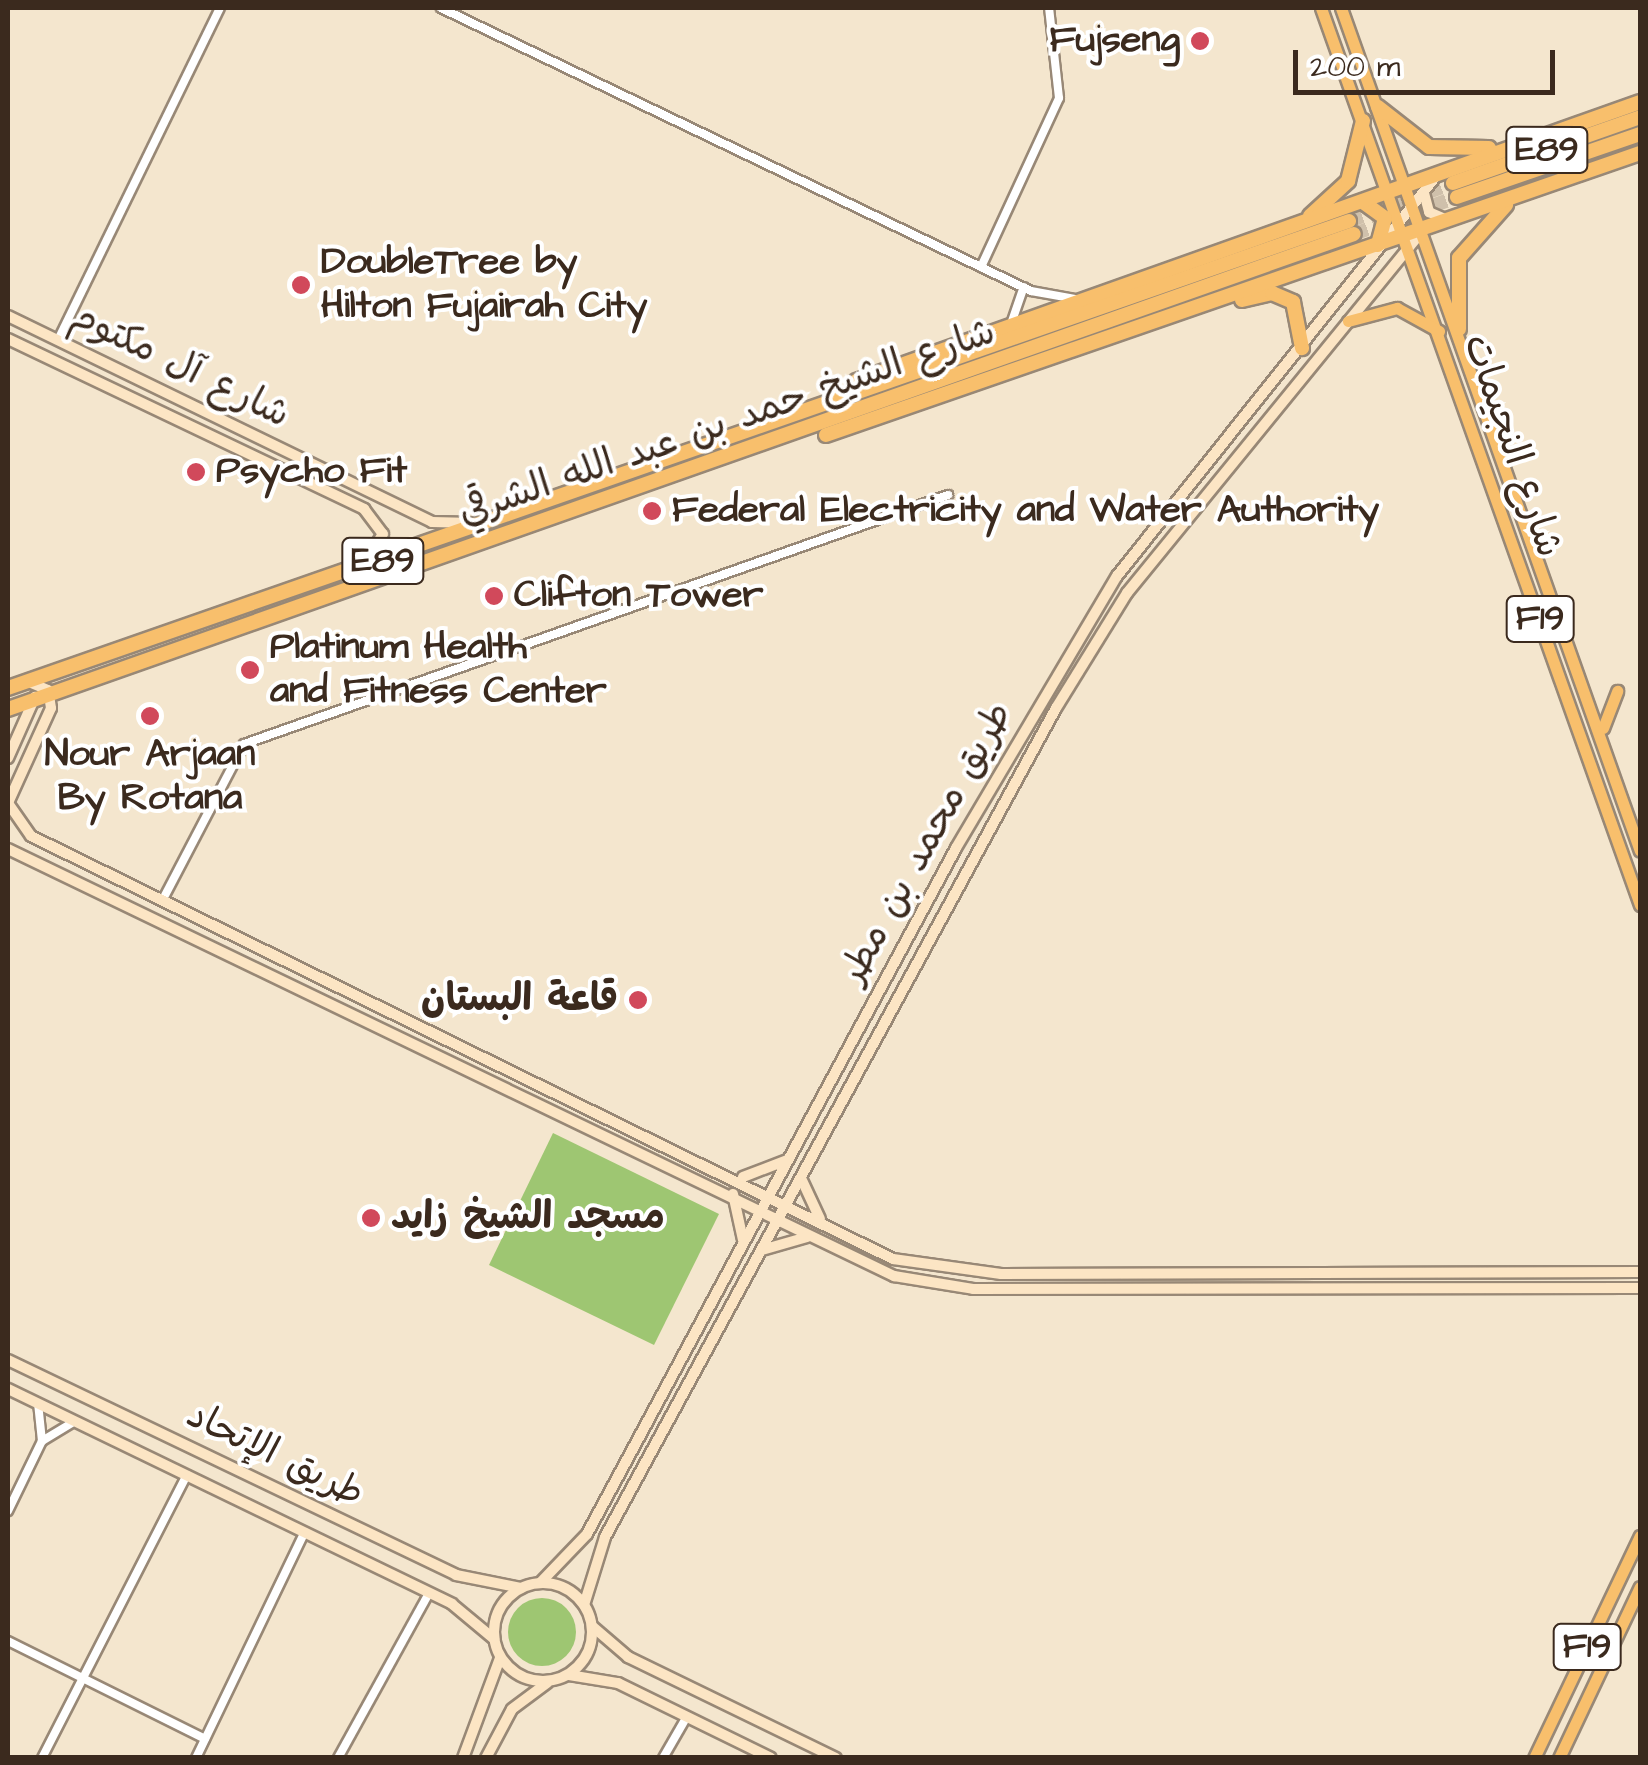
<!DOCTYPE html>
<meta charset="utf-8">
<style>
body{margin:0}
#map{position:relative;width:1648px;height:1765px;overflow:hidden;background:#f4e6ce;font-family:"Architects Daughter","Playpen Sans Arabic",sans-serif}
div>[style]{position:absolute}
.green>*{inset:0;background:#9ec672}
.round{border-radius:50%}
.highway-tunnel>*{height:14px;margin-top:-7px;transform-origin:0;background:repeating-linear-gradient(90deg,#cfc0ab 0 14px,transparent 0 21px)}
.roads{filter:drop-shadow(2px 0 #988876) drop-shadow(-2px 0 #988876) drop-shadow(0 2px #988876) drop-shadow(0 -2px #988876)}
.street>*{height:8px;margin:-4px;padding:0 4px;transform-origin:4px;border-radius:4px;background:#fff}
.secondary>*{height:10px;margin:-5px;padding:0 5px;transform-origin:5px;border-radius:5px;background:#fce5c4}
.secondary>.ring{margin:-5px;padding:0;box-sizing:content-box;background:none;border:10px solid #fce5c4;border-radius:50%}
.primary>*{height:11px;margin:-5.5px;padding:0 5.5px;transform-origin:5.5px;border-radius:5.5px;background:#f8bf6c}
.highway>*{height:14px;margin:-7px;padding:0 7px;transform-origin:7px;border-radius:7px;background:#f8bf6c}
.dots>*{width:28px;height:28px;translate:-50% -50%;box-sizing:border-box;border:5px solid #fff;border-radius:50%}
span{translate:-50% -50%;white-space:nowrap;text-align:center;line-height:1.15;-webkit-text-stroke:8px #fff;paint-order:stroke}
.shield-label span{padding:2px 8px;background:#fff;border:2px solid;border-radius:8px;-webkit-text-stroke-width:0}
.shield-label{font-size:35px;color:#3b2a1e;font-weight:700}
.poi-label{font-size:38px;color:#3b2a1e;font-weight:700}
.right{translate:-100% -50%;text-align:right}
.left{translate:0 -50%;text-align:left}
.street-label{font-size:38px;color:#3b2a1e}
.frame{position:absolute;inset:0;border:10px solid #3b2a1e;pointer-events:none}
.scale{position:absolute;left:1293px;top:50px;width:262px;height:45px;box-sizing:border-box;border:5px solid #3b2a1e;border-top:0;padding-left:12px;font-size:30px;line-height:35px;white-space:nowrap;color:#3b2a1e;-webkit-text-stroke:8px #fff;paint-order:stroke}
</style>
<div id="map">
<div class="green">
<i style="clip-path:polygon(553px 1133px,719px 1214px,654px 1345px,489px 1265px)"></i>
<i class="round" style="left:508px;top:1598px;width:68px;height:68px"></i>
</div>
<div class="highway-tunnel">
<i style="left:1349px;top:221px;width:111px;rotate:-20.1deg"></i>
<i style="left:1354px;top:234px;width:109px;rotate:-19.8deg"></i>
</div>
<div class="roads">
<div class="street">
<i style="left:441px;top:8px;width:654px;rotate:25.63deg"></i>
<i style="left:1031px;top:291px;width:46px;rotate:10.1deg"></i>
<i style="left:981px;top:267px;width:186px;rotate:-65.2deg"></i>
<i style="left:1059px;top:98px;width:91px;rotate:-96.3deg"></i>
<i style="left:1011px;top:324px;width:39px;rotate:-71deg"></i>
<i style="left:58px;top:340px;width:369px;rotate:-64deg"></i>
<i style="left:162px;top:901px;width:177px;rotate:-62.4deg"></i>
<i style="left:244px;top:744px;width:747px;rotate:-19.48deg"></i>
<i style="left:42px;top:1441px;width:37px;rotate:-31deg"></i>
<i style="left:8px;top:1511px;width:78px;rotate:-64.1deg"></i>
<i style="left:42px;top:1441px;width:37px;rotate:-96deg"></i>
<i style="left:8px;top:1641px;width:220px;rotate:26.4deg"></i>
<i style="left:42px;top:1758px;width:318px;rotate:-62.9deg"></i>
<i style="left:196px;top:1758px;width:251px;rotate:-64.3deg"></i>
<i style="left:338px;top:1758px;width:188px;rotate:-61.1deg"></i>
<i style="left:663px;top:1758px;width:46px;rotate:-60.1deg"></i>
</div>
<div class="secondary">
<i style="left:1424px;top:193px;width:20px;rotate:75deg"></i>
<i style="left:1429px;top:212px;width:17px;rotate:24deg"></i>
<i style="left:8px;top:316px;width:471px;rotate:25.9deg"></i>
<i style="left:432px;top:522px;width:41px;rotate:1.4deg"></i>
<i style="left:8px;top:339px;width:395px;rotate:25.5deg"></i>
<i style="left:364px;top:509px;width:31px;rotate:53deg"></i>
<i style="left:383px;top:534px;width:35px;rotate:123deg"></i>
<i style="left:8px;top:758px;width:67px;rotate:-66.1deg"></i>
<i style="left:8px;top:803px;width:40px;rotate:55.1deg"></i>
<i style="left:31px;top:836px;width:960px;rotate:26.14deg"></i>
<i style="left:893px;top:1259px;width:109px;rotate:7.9deg"></i>
<i style="left:1001px;top:1274px;width:639px;rotate:-0.18deg"></i>
<i style="left:8px;top:803px;width:104px;rotate:-65.6deg"></i>
<i style="left:51px;top:708px;width:18px;rotate:-99deg"></i>
<i style="left:48px;top:690px;width:21px;rotate:-157deg"></i>
<i style="left:8px;top:849px;width:984px;rotate:25.73deg"></i>
<i style="left:894px;top:1276px;width:80px;rotate:9.3deg"></i>
<i style="left:973px;top:1289px;width:667px;rotate:-0.09deg"></i>
<i style="left:743px;top:1177px;width:47px;rotate:-21.1deg"></i>
<i style="left:801px;top:1178px;width:45px;rotate:65.1deg"></i>
<i style="left:733px;top:1194px;width:47px;rotate:77.7deg"></i>
<i style="left:762px;top:1250px;width:47px;rotate:-16.1deg"></i>
<i style="left:8px;top:1360px;width:497px;rotate:25.6deg"></i>
<i style="left:456px;top:1575px;width:66px;rotate:11.3deg"></i>
<i style="left:8px;top:1389px;width:493px;rotate:25.8deg"></i>
<i style="left:452px;top:1604px;width:55px;rotate:39.8deg"></i>
<i class="ring" style="left:494px;top:1583px;width:88px;height:88px"></i>
<i style="left:540px;top:1583px;width:68px;rotate:-46.2deg"></i>
<i style="left:587px;top:1534px;width:779px;rotate:-61.72deg"></i>
<i style="left:956px;top:848px;width:316px;rotate:-59.4deg"></i>
<i style="left:1117px;top:576px;width:513px;rotate:-51.41deg"></i>
<i style="left:584px;top:1605px;width:71px;rotate:-72.8deg"></i>
<i style="left:605px;top:1537px;width:944px;rotate:-61.45deg"></i>
<i style="left:1056px;top:708px;width:135px;rotate:-58.3deg"></i>
<i style="left:1127px;top:593px;width:468px;rotate:-50.8deg"></i>
<i style="left:592px;top:1626px;width:48px;rotate:40.7deg"></i>
<i style="left:628px;top:1657px;width:231px;rotate:25.9deg"></i>
<i style="left:569px;top:1675px;width:50px;rotate:9.3deg"></i>
<i style="left:618px;top:1683px;width:170px;rotate:26.1deg"></i>
<i style="left:463px;top:1758px;width:107px;rotate:-69.7deg"></i>
<i style="left:486px;top:1758px;width:55px;rotate:-62deg"></i>
<i style="left:512px;top:1709px;width:44px;rotate:-36.6deg"></i>
</div>
<div class="primary">
<i style="left:1321px;top:8px;width:952px;rotate:70.42deg"></i>
<i style="left:1341px;top:8px;width:894px;rotate:70.47deg"></i>
<i style="left:1348px;top:321px;width:51px;rotate:-14.9deg"></i>
<i style="left:1397px;top:308px;width:48px;rotate:28.7deg"></i>
<i style="left:1603px;top:728px;width:40px;rotate:-69deg"></i>
<i style="left:1534px;top:1758px;width:246px;rotate:-64.5deg"></i>
<i style="left:1559px;top:1758px;width:189px;rotate:-64.7deg"></i>
</div>
<div class="highway">
<i style="left:1378px;top:107px;width:65px;rotate:38.1deg"></i>
<i style="left:1429px;top:147px;width:60px;rotate:1deg"></i>
<i style="left:1453px;top:183px;width:198px;rotate:-19.4deg"></i>
<i style="left:1457px;top:197px;width:194px;rotate:-19deg"></i>
<i style="left:1363px;top:202px;width:27px;rotate:36deg"></i>
<i style="left:1385px;top:218px;width:28px;rotate:105deg"></i>
<i style="left:1310px;top:216px;width:52px;rotate:-42.6deg"></i>
<i style="left:1348px;top:181px;width:62px;rotate:-76deg"></i>
<i style="left:1242px;top:300px;width:31px;rotate:-13deg"></i>
<i style="left:1272px;top:293px;width:23px;rotate:23deg"></i>
<i style="left:1293px;top:302px;width:47px;rotate:78.9deg"></i>
<i style="left:1459px;top:329px;width:71px;rotate:-90deg"></i>
<i style="left:1459px;top:258px;width:71px;rotate:-48.4deg"></i>
<i style="left:856px;top:381px;width:832px;rotate:-19.59deg"></i>
<i style="left:826px;top:435px;width:861px;rotate:-19.11deg"></i>
<i style="left:8px;top:688px;width:1420px;rotate:-19.2deg"></i>
<i style="left:8px;top:709px;width:1427px;rotate:-19.44deg"></i>
</div>
</div>
<div class="dots">
<i style="left:1200px;top:41px;background:#d1495b"></i>
<i style="left:301px;top:285px;background:#d1495b"></i>
<i style="left:196px;top:472px;background:#d1495b"></i>
<i style="left:652px;top:511px;background:#d1495b"></i>
<i style="left:494px;top:596px;background:#d1495b"></i>
<i style="left:250px;top:670px;background:#d1495b"></i>
<i style="left:150px;top:716px;background:#d1495b"></i>
<i style="left:638px;top:1000px;background:#d1495b"></i>
<i style="left:371px;top:1218px;background:#d1495b"></i>
</div>
<div class="shield-label">
<span style="left:1547px;top:150px">E89</span>
<span style="left:383px;top:561px">E89</span>
<span style="left:1540px;top:619px">F19</span>
<span style="left:1587px;top:1647px">F19</span>
</div>
<div class="poi-label">
<span class="right" style="left:1180px;top:41px">Fujseng</span>
<span class="left" style="left:321px;top:285px">DoubleTree by<br>Hilton Fujairah City</span>
<span class="left" style="left:216px;top:472px">Psycho Fit</span>
<span class="left" style="left:672px;top:511px">Federal Electricity and Water Authority</span>
<span class="left" style="left:514px;top:596px">Clifton Tower</span>
<span class="left" style="left:270px;top:670px">Platinum Health<br>and Fitness Center</span>
<span style="left:150px;top:777px">Nour Arjaan<br>By Rotana</span>
<span class="right" style="left:618px;top:1000px">قاعة البستان</span>
<span class="left" style="left:391px;top:1218px">مسجد الشيخ زايد</span>
</div>
<div class="street-label">
<span style="left:180px;top:366px;rotate:26deg">شارع آل مكتوم</span>
<span style="left:727px;top:423px;rotate:-19deg">شارع الشيخ حمد بن عبد الله الشرقي</span>
<span style="left:1512px;top:446px;rotate:71deg">شارع النجيمات</span>
<span style="left:927px;top:843px;rotate:-61deg">طريق محمد بن مطر</span>
<span style="left:275px;top:1455px;rotate:26deg">طريق اﻹتحاد</span>
</div>
<div class="frame"></div>
<div class="scale">200 m</div>
</div>
